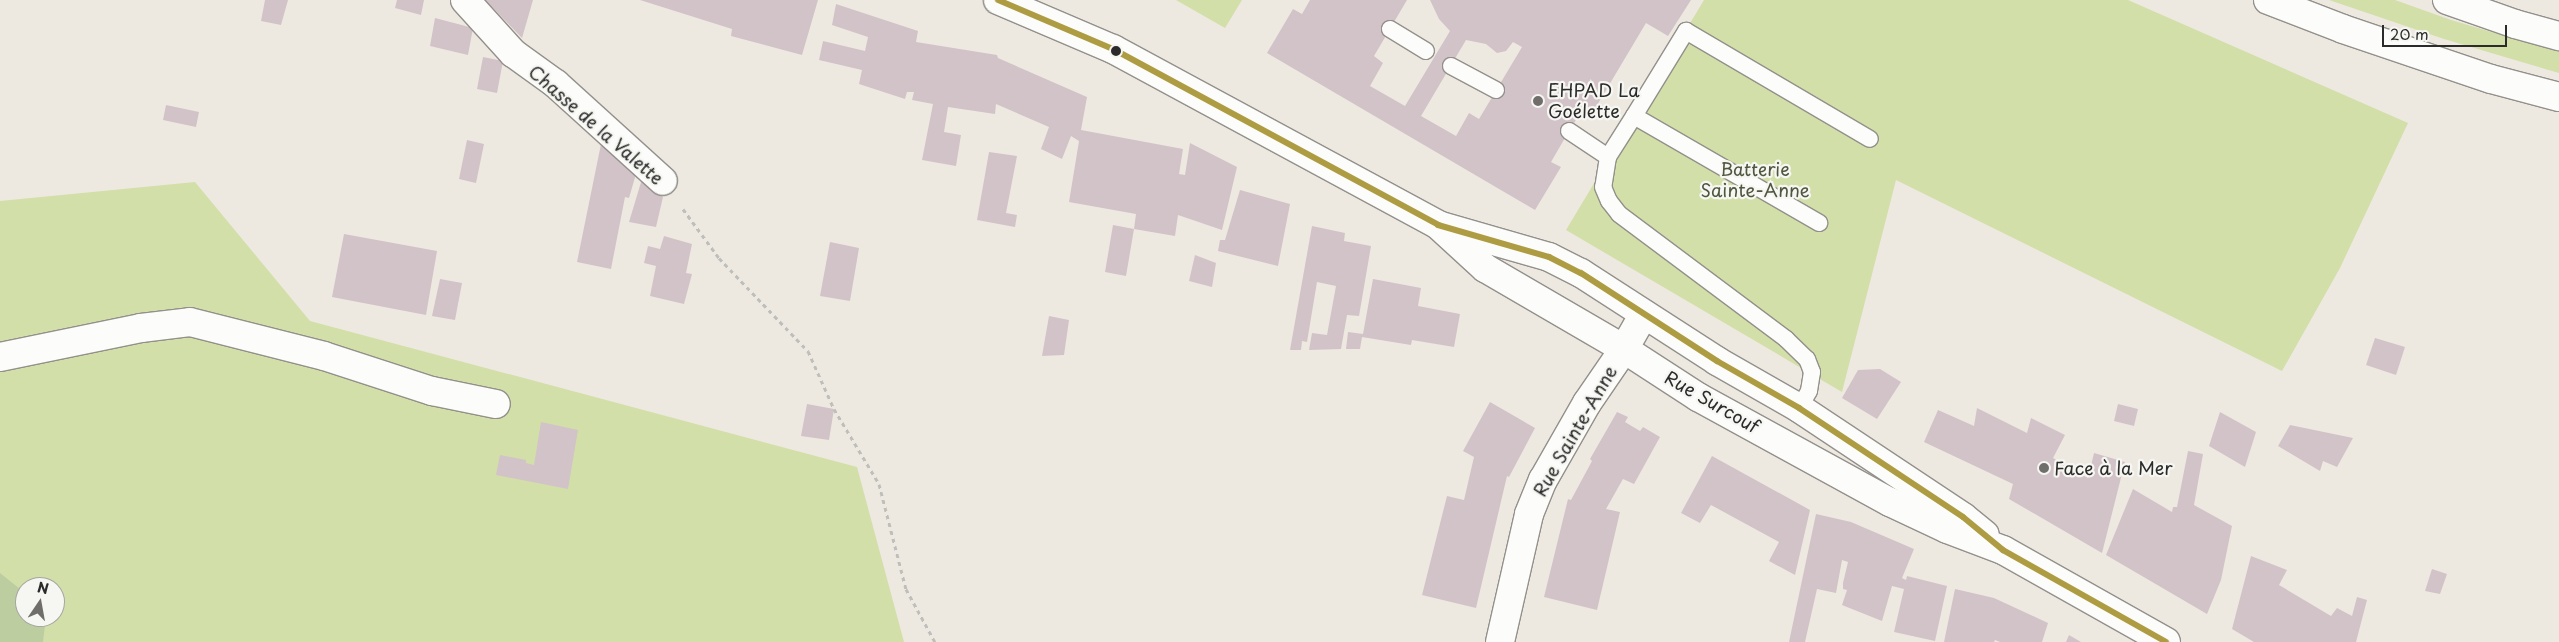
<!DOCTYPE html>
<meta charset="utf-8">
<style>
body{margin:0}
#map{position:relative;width:2559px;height:642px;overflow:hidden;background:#eee9e0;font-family:"Playpen Sans",sans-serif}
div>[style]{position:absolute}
.green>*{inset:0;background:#d2dfa8}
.forest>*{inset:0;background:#bccea0}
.building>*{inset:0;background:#d2c3c8}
.path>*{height:3px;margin-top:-1.5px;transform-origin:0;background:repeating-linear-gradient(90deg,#bebebb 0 4px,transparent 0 8px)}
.roads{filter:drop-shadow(1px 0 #93908b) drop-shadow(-1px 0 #93908b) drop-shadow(0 1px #93908b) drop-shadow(0 -1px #93908b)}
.lane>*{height:16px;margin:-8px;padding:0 8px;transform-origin:8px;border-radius:8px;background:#fcfcfa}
.street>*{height:28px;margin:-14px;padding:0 14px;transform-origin:14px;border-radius:14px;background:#fcfcfa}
.secondary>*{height:28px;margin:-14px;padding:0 14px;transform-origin:14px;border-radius:14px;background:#fcfcfa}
.primary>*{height:28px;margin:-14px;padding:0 14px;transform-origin:14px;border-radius:14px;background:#fcfcfa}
.bus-1>*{height:6px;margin:-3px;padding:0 3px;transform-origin:3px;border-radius:3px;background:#ae9c43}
.dots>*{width:14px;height:14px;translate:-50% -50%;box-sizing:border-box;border:2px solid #f6f6f2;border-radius:50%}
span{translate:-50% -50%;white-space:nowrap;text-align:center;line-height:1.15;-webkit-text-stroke:4.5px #f6f6f2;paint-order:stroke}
.poi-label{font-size:18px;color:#2b2b2b}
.left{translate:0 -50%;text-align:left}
.street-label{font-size:18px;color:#2b2b2b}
.park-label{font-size:18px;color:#4f563f}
.north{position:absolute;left:15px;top:577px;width:50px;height:50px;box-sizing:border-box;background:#f6f6f2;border:1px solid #a5a5a2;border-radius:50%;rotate:12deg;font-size:14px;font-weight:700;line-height:20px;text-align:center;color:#2b2b2b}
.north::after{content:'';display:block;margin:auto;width:18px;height:22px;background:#6f6e6a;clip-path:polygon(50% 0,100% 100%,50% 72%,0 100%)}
.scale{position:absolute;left:2382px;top:25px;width:125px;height:22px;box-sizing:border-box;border:2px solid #2b2b2b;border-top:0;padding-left:6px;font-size:15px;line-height:18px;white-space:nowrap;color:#2b2b2b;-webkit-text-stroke:4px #f6f6f2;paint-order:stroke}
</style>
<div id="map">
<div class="green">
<i style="clip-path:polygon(1176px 0,1242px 0,1225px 28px)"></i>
<i style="clip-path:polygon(1704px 0,2128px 0,2408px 123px,2340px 268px,2282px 371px,1896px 180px,1842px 392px,1566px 230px)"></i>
<i style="clip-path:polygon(2329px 0,2395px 0,2451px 20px,2559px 52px,2559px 73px,2444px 39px)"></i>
<i style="clip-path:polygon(evenodd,195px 182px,310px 321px,857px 467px,904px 642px,0 642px,0 201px,195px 182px,25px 587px,55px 587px,55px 617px,25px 617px,25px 587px)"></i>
</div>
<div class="forest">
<i style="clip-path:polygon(0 573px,25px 593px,25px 617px,46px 617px,43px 642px,0 642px)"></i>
</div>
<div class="building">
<i style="clip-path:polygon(265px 0,288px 0,281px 25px,261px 21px)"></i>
<i style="clip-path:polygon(397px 0,424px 0,421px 15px,395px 8px)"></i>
<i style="clip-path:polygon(485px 0,533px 0,522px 38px,493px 8px)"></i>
<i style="clip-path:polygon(640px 0,818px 0,802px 55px,731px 36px,732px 29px)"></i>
<i style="clip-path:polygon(evenodd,1310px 0,1407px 0,1374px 56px,1383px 63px,1370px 86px,1405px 106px,1450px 31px,1439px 19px,1430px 0,1691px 0,1668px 36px,1646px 23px,1590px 117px,1581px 112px,1569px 131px,1551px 162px,1561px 167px,1535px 210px,1267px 53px,1293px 9px,1302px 14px,1310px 0,1466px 40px,1486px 44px,1497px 53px,1506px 51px,1513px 42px,1522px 47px,1479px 119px,1469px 113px,1456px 136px,1421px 116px,1466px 40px)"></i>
<i style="clip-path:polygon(836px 4px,918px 31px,916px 42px,997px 55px,998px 58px,1087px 97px,1081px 130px,1183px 149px,1179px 174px,1185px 175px,1190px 143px,1237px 167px,1222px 230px,1178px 215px,1175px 236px,1134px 229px,1126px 276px,1105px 272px,1113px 225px,1134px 229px,1136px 214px,1069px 202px,1079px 141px,1071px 136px,1062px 159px,1041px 149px,1049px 127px,996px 104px,995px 114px,948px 107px,944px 132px,961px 135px,956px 166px,922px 160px,933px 104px,912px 100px,914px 92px,907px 92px,905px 99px,859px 84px,862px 70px,819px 60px,823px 41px,865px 51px,868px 37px,832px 25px)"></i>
<i style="clip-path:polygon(435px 18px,473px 28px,468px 55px,430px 46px)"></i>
<i style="clip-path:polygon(483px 57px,503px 61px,497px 93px,477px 89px)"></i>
<i style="clip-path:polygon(166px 105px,199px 112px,196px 127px,163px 120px)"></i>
<i style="clip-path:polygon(467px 140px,484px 144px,476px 183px,459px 179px)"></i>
<i style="clip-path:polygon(601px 144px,636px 174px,629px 198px,625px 197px,611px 269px,577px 262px)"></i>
<i style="clip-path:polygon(989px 152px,1017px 156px,1006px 213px,1017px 215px,1015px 227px,977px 220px)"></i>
<i style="clip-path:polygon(642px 179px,663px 197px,656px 227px,629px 222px)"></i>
<i style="clip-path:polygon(1240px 190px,1290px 204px,1278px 266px,1218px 251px,1220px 240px,1225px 240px)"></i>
<i style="clip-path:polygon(1312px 226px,1345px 233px,1344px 241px,1371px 246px,1359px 316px,1347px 315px,1341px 349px,1309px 350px,1312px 333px,1327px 335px,1336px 286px,1317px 282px,1307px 342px,1302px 341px,1301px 350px,1290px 350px)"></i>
<i style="clip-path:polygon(344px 234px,437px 251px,426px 315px,332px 297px)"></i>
<i style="clip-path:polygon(664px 236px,692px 244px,686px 273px,692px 274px,684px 304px,650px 296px,656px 266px,644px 263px,648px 246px,660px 249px)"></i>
<i style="clip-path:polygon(830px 242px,859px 248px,850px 301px,820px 296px)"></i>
<i style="clip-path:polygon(1195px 255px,1216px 263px,1212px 287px,1189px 281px)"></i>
<i style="clip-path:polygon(440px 279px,462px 283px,455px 320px,432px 316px)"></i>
<i style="clip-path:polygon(1373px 279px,1421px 288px,1418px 306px,1460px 314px,1454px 347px,1412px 340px,1411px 345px,1362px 337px,1360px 349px,1346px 349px,1348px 332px,1363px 334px)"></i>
<i style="clip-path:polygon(1049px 316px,1069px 320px,1064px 355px,1042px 356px)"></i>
<i style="clip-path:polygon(2375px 338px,2405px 347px,2396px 375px,2366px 365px)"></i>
<i style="clip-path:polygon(1880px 369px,1901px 382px,1877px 419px,1842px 398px,1858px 370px)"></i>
<i style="clip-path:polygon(1490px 402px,1535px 428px,1509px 477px,1507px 476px,1476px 608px,1422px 595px,1447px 496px,1464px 500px,1474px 457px,1463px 451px)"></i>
<i style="clip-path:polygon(807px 404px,834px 409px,829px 440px,801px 436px)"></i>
<i style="clip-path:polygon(2118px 404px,2138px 409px,2134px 426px,2114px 421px)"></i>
<i style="clip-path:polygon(1977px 408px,2027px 433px,2031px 418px,2065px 435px,2053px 458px,2088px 478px,2094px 453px,2125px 462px,2102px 553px,2009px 499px,2013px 484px,1924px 442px,1938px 410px,1974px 426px)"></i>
<i style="clip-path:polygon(1617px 412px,1628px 417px,1625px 422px,1640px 431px,1643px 427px,1660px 437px,1634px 484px,1623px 479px,1606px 509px,1620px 512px,1597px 610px,1544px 597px,1568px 499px,1571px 500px,1592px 461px,1590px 459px)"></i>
<i style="clip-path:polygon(2220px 412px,2256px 432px,2245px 467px,2209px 446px)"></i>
<i style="clip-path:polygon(541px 422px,578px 430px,568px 489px,496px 475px,500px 455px,526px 460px,526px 463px,534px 465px)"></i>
<i style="clip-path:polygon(2290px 425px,2353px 438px,2337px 467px,2323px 461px,2320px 471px,2278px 446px)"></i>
<i style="clip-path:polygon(2188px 451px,2203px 454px,2194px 505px,2232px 526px,2221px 580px,2207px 614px,2106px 555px,2133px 489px,2172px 512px,2173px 507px,2177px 507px)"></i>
<i style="clip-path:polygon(1712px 456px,1810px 510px,1795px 575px,1769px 561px,1779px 542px,1711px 505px,1700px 523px,1681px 513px)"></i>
<i style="clip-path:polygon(1816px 514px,1851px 522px,1914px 549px,1902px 578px,1906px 580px,1907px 576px,1947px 586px,1935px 641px,1894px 632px,1904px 589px,1892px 586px,1882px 621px,1842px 605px,1847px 590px,1843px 589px,1843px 583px,1848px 562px,1842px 560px,1836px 593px,1817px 589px,1805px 642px,1789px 642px)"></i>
<i style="clip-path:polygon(2251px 556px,2287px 570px,2279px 585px,2331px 616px,2337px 608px,2352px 616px,2357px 597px,2367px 600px,2356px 642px,2254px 642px,2232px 629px)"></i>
<i style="clip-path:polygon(2432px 569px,2447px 574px,2440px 594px,2425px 591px)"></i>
<i style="clip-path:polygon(1955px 589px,1994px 598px,2048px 623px,2042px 642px,2000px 642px,1995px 640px,1994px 642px,1944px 642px)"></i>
<i style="clip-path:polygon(2069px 635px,2081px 642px,2066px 642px)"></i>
</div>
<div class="path">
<i style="left:683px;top:209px;width:61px;rotate:53.7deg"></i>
<i style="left:719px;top:258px;width:129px;rotate:46.3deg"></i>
<i style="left:808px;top:351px;width:64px;rotate:65.9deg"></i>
<i style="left:834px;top:409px;width:87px;rotate:59deg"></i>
<i style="left:879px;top:484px;width:108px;rotate:75.6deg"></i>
<i style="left:906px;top:589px;width:60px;rotate:61.3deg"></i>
</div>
<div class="roads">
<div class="lane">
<i style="left:1390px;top:29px;width:42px;rotate:31.4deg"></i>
<i style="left:1451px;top:66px;width:51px;rotate:28.1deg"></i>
<i style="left:1634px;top:116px;width:100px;rotate:-58.5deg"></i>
<i style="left:1686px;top:31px;width:213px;rotate:30.4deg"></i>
<i style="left:1569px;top:131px;width:47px;rotate:33.7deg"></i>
<i style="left:1608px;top:157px;width:30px;rotate:99deg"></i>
<i style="left:1603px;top:187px;width:15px;rotate:67deg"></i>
<i style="left:1609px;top:201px;width:16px;rotate:52deg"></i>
<i style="left:1619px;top:214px;width:209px;rotate:36.8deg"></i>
<i style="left:1786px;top:339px;width:29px;rotate:44deg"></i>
<i style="left:1807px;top:359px;width:14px;rotate:69deg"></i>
<i style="left:1812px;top:372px;width:19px;rotate:99deg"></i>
<i style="left:1809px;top:391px;width:20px;rotate:120deg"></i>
<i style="left:1608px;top:157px;width:49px;rotate:-57.6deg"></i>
<i style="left:1634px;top:116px;width:214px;rotate:30deg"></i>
</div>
<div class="street">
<i style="left:465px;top:0;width:72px;rotate:47.8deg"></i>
<i style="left:513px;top:53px;width:53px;rotate:35.8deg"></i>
<i style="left:556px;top:84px;width:144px;rotate:42.2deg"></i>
<i style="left:0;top:357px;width:144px;rotate:-11.6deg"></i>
<i style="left:141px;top:328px;width:49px;rotate:-7deg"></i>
<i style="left:190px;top:322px;width:138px;rotate:14.2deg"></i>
<i style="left:324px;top:356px;width:114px;rotate:18deg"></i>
<i style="left:432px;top:391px;width:65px;rotate:11.5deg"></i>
<i style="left:1500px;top:642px;width:131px;rotate:-77.2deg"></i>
<i style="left:1529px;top:514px;width:37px;rotate:-68deg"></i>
<i style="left:1543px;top:480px;width:89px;rotate:-60.3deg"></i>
<i style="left:1587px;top:403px;width:65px;rotate:-55.6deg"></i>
<i style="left:1624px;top:349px;width:40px;rotate:-60.3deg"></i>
</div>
<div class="secondary">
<i style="left:998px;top:0;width:125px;rotate:23.1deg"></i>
<i style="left:1113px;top:49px;width:370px;rotate:28.4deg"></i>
<i style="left:1438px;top:225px;width:64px;rotate:42.5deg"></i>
<i style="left:1485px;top:268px;width:161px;rotate:30.2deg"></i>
<i style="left:1624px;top:349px;width:88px;rotate:33deg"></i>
<i style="left:1698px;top:397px;width:219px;rotate:28.7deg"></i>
<i style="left:1890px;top:502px;width:63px;rotate:25.3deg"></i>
<i style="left:1947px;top:529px;width:60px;rotate:20.6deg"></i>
<i style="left:2003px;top:550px;width:187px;rotate:29.4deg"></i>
<i style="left:1441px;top:226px;width:112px;rotate:16deg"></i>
<i style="left:1549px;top:257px;width:36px;rotate:27deg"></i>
<i style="left:1581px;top:273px;width:162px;rotate:32.9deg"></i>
<i style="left:1717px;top:361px;width:95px;rotate:29.8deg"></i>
<i style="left:1799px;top:408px;width:197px;rotate:33.6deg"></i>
<i style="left:1963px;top:517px;width:28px;rotate:39deg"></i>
</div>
<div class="primary">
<i style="left:2268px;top:0;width:80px;rotate:21.1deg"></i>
<i style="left:2343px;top:29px;width:156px;rotate:18.7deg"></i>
<i style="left:2491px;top:79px;width:70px;rotate:14.8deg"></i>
<i style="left:2447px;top:0;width:72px;rotate:19.4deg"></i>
<i style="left:2515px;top:24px;width:46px;rotate:15.3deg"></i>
</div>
</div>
<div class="bus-1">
<i style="left:998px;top:0;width:125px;rotate:23.1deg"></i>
<i style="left:1113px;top:49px;width:370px;rotate:28.4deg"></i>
<i style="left:1438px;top:225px;width:116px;rotate:16.1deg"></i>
<i style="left:1549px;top:257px;width:36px;rotate:27deg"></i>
<i style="left:1581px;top:273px;width:162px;rotate:32.9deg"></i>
<i style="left:1717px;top:361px;width:95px;rotate:29.8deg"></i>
<i style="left:1799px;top:408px;width:197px;rotate:33.6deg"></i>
<i style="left:1963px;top:517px;width:52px;rotate:39.5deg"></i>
<i style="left:2003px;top:550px;width:187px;rotate:29.4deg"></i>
</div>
<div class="dots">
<i style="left:1116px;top:51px;background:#2b2b2b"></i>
<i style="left:1538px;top:101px;background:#6f6e6a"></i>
<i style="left:2044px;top:468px;background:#6f6e6a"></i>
</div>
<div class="poi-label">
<span class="left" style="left:1548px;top:101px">EHPAD La<br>Goélette</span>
<span class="left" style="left:2054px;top:468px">Face à la Mer</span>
</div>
<div class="street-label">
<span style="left:596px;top:125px;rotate:41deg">Chasse de la Valette</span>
<span style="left:1712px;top:402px;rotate:30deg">Rue Surcouf</span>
<span style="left:1575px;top:431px;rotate:-60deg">Rue Sainte-Anne</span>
</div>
<div class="park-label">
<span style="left:1755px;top:180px">Batterie<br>Sainte-Anne</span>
</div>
<div class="north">N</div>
<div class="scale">20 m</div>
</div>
